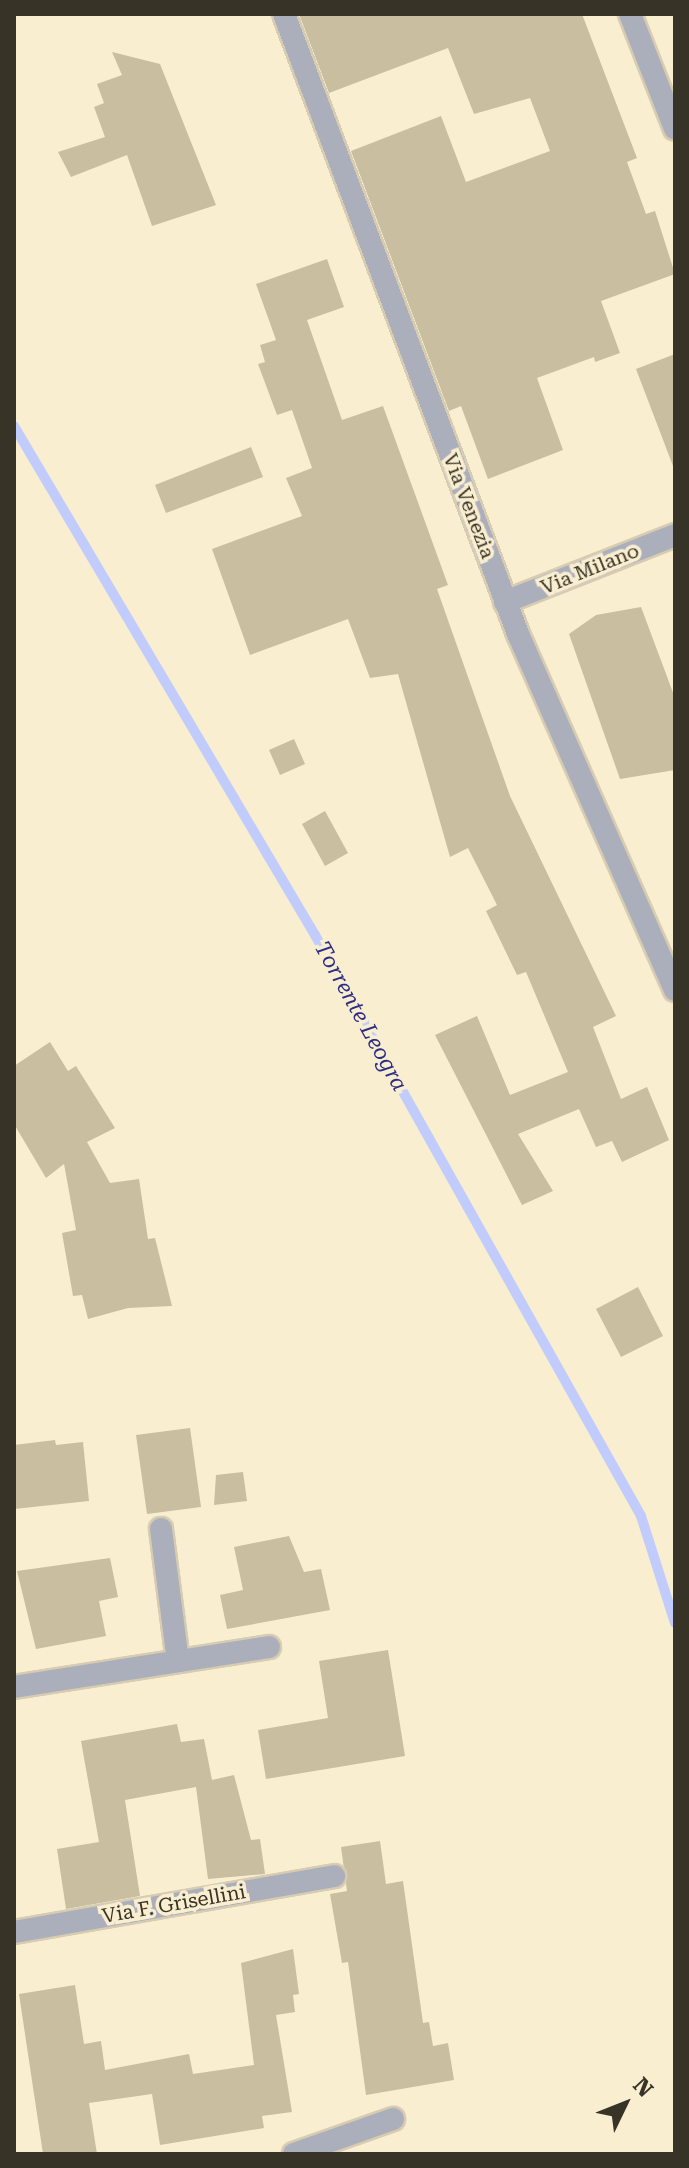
<!DOCTYPE html>
<style>
body{margin:0}
#map{position:relative;width:689px;height:2168px;overflow:hidden;background:#faeed0;font-family:"Roboto Serif",serif}
div>[style]{position:absolute}
.stream>*{height:10px;margin:-5px;padding:0 5px;transform-origin:5px;border-radius:5px;background:#c2ccfc}
.building>*{inset:0;background:#c9bea0}
.roads{filter:drop-shadow(2px 0 #d7ccb2) drop-shadow(-2px 0 #d7ccb2) drop-shadow(0 2px #d7ccb2) drop-shadow(0 -2px #d7ccb2)}
.minor>*{height:22px;margin:-11px;padding:0 11px;transform-origin:11px;border-radius:11px;background:#abaebb}
.tertiary>*{height:22px;margin:-11px;padding:0 11px;transform-origin:11px;border-radius:11px;background:#abaebb}
span{translate:-50% -50%;white-space:nowrap;text-align:center;line-height:1.15;-webkit-text-stroke:7px #faeed0;paint-order:stroke}
.street-label{font-size:20px;color:#383327}
.water-label{font-size:22px;color:#2c2d85;font-style:italic}
.frame{position:absolute;inset:0;border:16px solid #383327;pointer-events:none}
.north{position:absolute;left:585px;top:2064px;width:80px;height:80px;-webkit-text-stroke:6px #faeed0;paint-order:stroke;rotate:47deg;font-size:22px;font-weight:700;line-height:32px;text-align:center;color:#383327}
.north::after{content:'';display:block;margin:auto;width:28px;height:36px;background:#383327;clip-path:polygon(50% 0,100% 100%,50% 72%,0 100%)}
</style>
<div id="map">
<div class="stream">
<i style="left:14px;top:426px;width:591px;rotate:59.4deg"></i>
<i style="left:315px;top:935px;width:666px;rotate:60.7deg"></i>
<i style="left:641px;top:1516px;width:112px;rotate:72.4deg"></i>
</div>
<div class="building">
<i style="clip-path:polygon(299px 14px,582px 14px,637px 158px,627px 162px,646px 214px,655px 211px,675px 274px,601px 301px,620px 353px,595px 362px,594px 357px,537px 378px,563px 450px,488px 479px,461px 406px,449px 411px,351px 151px,441px 116px,466px 182px,550px 151px,530px 98px,474px 114px,448px 48px,329px 93px)"></i>
<i style="clip-path:polygon(112px 52px,160px 64px,216px 205px,152px 226px,127px 155px,71px 177px,58px 152px,105px 137px,94px 107px,104px 103px,97px 84px,122px 75px)"></i>
<i style="clip-path:polygon(327px 259px,344px 307px,307px 320px,342px 420px,383px 406px,448px 585px,437px 589px,510px 796px,616px 1016px,593px 1027px,621px 1099px,647px 1087px,669px 1140px,622px 1162px,612px 1141px,596px 1147px,579px 1109px,518px 1134px,553px 1191px,522px 1205px,435px 1035px,477px 1016px,510px 1095px,568px 1072px,526px 972px,517px 975px,486px 911px,497px 905px,468px 848px,450px 857px,398px 674px,370px 678px,348px 619px,250px 655px,212px 549px,302px 516px,286px 478px,312px 468px,292px 410px,277px 415px,258px 364px,265px 362px,260px 345px,276px 340px,256px 284px)"></i>
<i style="clip-path:polygon(675px 354px,675px 466px,673px 466px,636px 369px)"></i>
<i style="clip-path:polygon(251px 447px,263px 477px,166px 513px,155px 485px)"></i>
<i style="clip-path:polygon(641px 607px,675px 698px,675px 770px,620px 779px,569px 634px,596px 615px)"></i>
<i style="clip-path:polygon(294px 739px,305px 764px,280px 775px,269px 750px)"></i>
<i style="clip-path:polygon(325px 811px,348px 853px,325px 866px,302px 824px)"></i>
<i style="clip-path:polygon(50px 1042px,68px 1071px,76px 1066px,115px 1128px,87px 1142px,110px 1183px,139px 1179px,148px 1239px,155px 1238px,172px 1306px,128px 1308px,88px 1319px,82px 1295px,73px 1296px,62px 1233px,76px 1230px,64px 1164px,46px 1178px,14px 1124px,14px 1066px)"></i>
<i style="clip-path:polygon(638px 1287px,663px 1336px,621px 1357px,596px 1309px)"></i>
<i style="clip-path:polygon(190px 1428px,201px 1507px,147px 1514px,136px 1435px)"></i>
<i style="clip-path:polygon(55px 1440px,56px 1445px,83px 1442px,89px 1501px,14px 1509px,14px 1445px)"></i>
<i style="clip-path:polygon(243px 1472px,247px 1501px,214px 1505px,216px 1475px)"></i>
<i style="clip-path:polygon(289px 1536px,304px 1572px,321px 1569px,330px 1610px,227px 1629px,220px 1595px,243px 1590px,234px 1547px)"></i>
<i style="clip-path:polygon(110px 1558px,118px 1597px,99px 1601px,106px 1636px,36px 1649px,17px 1571px)"></i>
<i style="clip-path:polygon(388px 1650px,405px 1756px,266px 1779px,258px 1730px,328px 1718px,319px 1661px)"></i>
<i style="clip-path:polygon(177px 1724px,181px 1742px,204px 1739px,212px 1780px,234px 1775px,251px 1840px,260px 1839px,265px 1874px,208px 1879px,196px 1787px,125px 1800px,140px 1896px,66px 1909px,57px 1849px,99px 1842px,81px 1741px)"></i>
<i style="clip-path:polygon(380px 1841px,386px 1884px,403px 1881px,423px 2023px,429px 2022px,433px 2046px,448px 2043px,454px 2080px,366px 2095px,348px 1962px,342px 1963px,330px 1894px,347px 1891px,341px 1847px)"></i>
<i style="clip-path:polygon(293px 1949px,299px 1994px,293px 1995px,295px 2012px,276px 2015px,292px 2112px,262px 2116px,264px 2128px,160px 2145px,152px 2094px,89px 2103px,97px 2154px,43px 2154px,19px 1994px,75px 1985px,84px 2044px,101px 2041px,105px 2070px,189px 2054px,193px 2074px,254px 2065px,241px 1963px)"></i>
</div>
<div class="roads">
<div class="minor">
<i style="left:630px;top:14px;width:123px;rotate:68.6deg"></i>
<i style="left:505px;top:602px;width:183px;rotate:-21.5deg"></i>
<i style="left:161px;top:1529px;width:133px;rotate:82.7deg"></i>
<i style="left:14px;top:1687px;width:258px;rotate:-8.9deg"></i>
<i style="left:14px;top:1932px;width:325px;rotate:-9.9deg"></i>
<i style="left:294px;top:2154px;width:105px;rotate:-19.5deg"></i>
</div>
<div class="tertiary">
<i style="left:284px;top:14px;width:663px;rotate:69.32deg"></i>
<i style="left:518px;top:634px;width:389px;rotate:66.2deg"></i>
</div>
</div>
<div class="street-label">
<span style="left:469px;top:506px;rotate:69deg">Via Venezia</span>
<span style="left:590px;top:569px;rotate:-22deg">Via Milano</span>
<span style="left:174px;top:1904px;rotate:-10deg">Via F. Grisellini</span>
</div>
<div class="water-label">
<span style="left:361px;top:1016px;rotate:61deg">Torrente Leogra</span>
</div>
<div class="frame"></div>
<div class="north">N</div>
</div>
